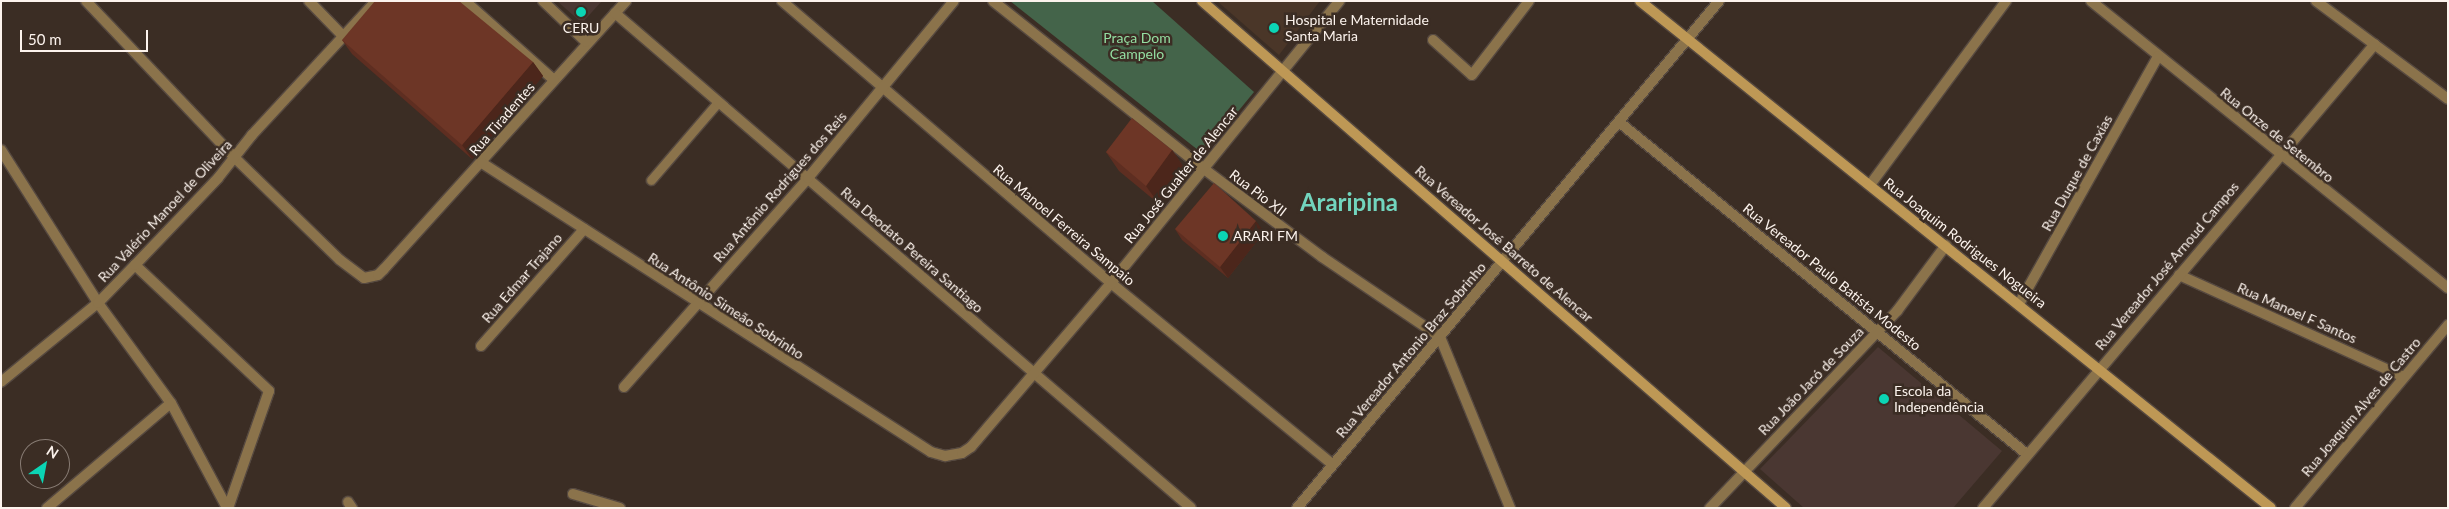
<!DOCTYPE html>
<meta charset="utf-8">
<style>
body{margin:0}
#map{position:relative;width:2449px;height:509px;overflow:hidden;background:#3b2d24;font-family:Lato,sans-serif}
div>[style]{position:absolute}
.built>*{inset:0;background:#4a3628}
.education>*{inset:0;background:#4a3732}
.green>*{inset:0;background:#44644a}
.roads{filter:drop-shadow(1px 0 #564940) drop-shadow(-1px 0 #564940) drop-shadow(0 1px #564940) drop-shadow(0 -1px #564940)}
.service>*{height:9px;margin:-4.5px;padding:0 4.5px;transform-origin:4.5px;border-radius:4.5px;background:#8b734b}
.minor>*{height:10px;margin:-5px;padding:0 5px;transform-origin:5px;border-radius:5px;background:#8b734b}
.secondary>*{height:10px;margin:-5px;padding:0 5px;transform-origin:5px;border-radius:5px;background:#be9855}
.wall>*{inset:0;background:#5e2e21}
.shaded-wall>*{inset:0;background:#4c261b}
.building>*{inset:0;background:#6d3626}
.dots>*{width:14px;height:14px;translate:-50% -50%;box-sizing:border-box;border:2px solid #3b2d24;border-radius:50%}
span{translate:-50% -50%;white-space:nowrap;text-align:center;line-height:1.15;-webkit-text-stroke:5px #3b2d24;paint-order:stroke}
.poi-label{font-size:14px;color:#fcf3ed}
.left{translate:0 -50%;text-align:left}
.park-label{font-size:14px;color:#94dfa2}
.street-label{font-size:14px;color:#fcf3ed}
.town-label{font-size:24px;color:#72d5be;font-weight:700}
.frame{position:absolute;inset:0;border:2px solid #fcf3ed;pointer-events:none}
.north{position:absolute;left:20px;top:439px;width:50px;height:50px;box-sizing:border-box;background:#3b2d24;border:1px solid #887c74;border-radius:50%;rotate:33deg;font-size:14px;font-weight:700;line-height:20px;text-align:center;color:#fcf3ed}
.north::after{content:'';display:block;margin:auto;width:18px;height:22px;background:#0bd5b5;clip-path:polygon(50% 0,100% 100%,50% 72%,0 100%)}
.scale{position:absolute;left:20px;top:30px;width:128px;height:22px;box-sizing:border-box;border:2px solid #fcf3ed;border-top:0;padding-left:6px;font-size:15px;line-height:18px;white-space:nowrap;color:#fcf3ed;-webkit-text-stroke:4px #3b2d24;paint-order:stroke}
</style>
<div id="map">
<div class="built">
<i style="clip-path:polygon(1217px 1px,1320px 1px,1279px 55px)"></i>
</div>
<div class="education">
<i style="clip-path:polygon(557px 1px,602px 1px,582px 23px)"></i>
<i style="clip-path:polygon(1878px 347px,2002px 451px,1953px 508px,1804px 508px,1760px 469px)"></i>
</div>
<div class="green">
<i style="clip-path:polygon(1010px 1px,1152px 1px,1254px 92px,1203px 154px)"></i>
</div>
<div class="roads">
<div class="service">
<i style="left:651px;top:180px;width:103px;rotate:-49.3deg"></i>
</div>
<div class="minor">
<i style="left:86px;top:1px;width:216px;rotate:46.5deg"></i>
<i style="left:235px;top:158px;width:146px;rotate:44.2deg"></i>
<i style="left:340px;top:260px;width:30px;rotate:37deg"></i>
<i style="left:364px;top:278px;width:14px;rotate:-12deg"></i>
<i style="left:378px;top:275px;width:8px;rotate:-45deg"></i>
<i style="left:384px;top:269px;width:361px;rotate:-47.9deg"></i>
<i style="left:309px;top:1px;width:49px;rotate:45.8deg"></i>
<i style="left:465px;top:1px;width:119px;rotate:41.6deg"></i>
<i style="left:543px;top:1px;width:59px;rotate:43.6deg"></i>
<i style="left:782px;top:1px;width:433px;rotate:40.6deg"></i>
<i style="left:1111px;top:283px;width:286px;rotate:39.3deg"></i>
<i style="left:993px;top:1px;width:270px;rotate:38.5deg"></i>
<i style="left:1204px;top:169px;width:147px;rotate:36.7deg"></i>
<i style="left:1322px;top:257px;width:143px;rotate:34.1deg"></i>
<i style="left:1440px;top:337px;width:185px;rotate:67.7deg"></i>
<i style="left:2091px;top:1px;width:458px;rotate:38.8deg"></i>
<i style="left:2316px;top:1px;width:164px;rotate:36.6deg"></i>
<i style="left:615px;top:13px;width:759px;rotate:40.67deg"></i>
<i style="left:1433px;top:40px;width:52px;rotate:41.9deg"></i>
<i style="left:1472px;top:75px;width:93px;rotate:-52.4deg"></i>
<i style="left:1619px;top:122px;width:527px;rotate:39.15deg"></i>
<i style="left:1px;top:150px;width:181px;rotate:57.6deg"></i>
<i style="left:98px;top:303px;width:124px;rotate:53.9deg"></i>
<i style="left:171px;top:403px;width:119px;rotate:61.9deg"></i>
<i style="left:482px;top:163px;width:534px;rotate:32.77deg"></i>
<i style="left:931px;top:452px;width:15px;rotate:16deg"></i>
<i style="left:945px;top:456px;width:17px;rotate:-10deg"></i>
<i style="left:962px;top:453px;width:11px;rotate:-34deg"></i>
<i style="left:971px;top:447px;width:216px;rotate:-49.5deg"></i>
<i style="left:1111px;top:283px;width:363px;rotate:-51deg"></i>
<i style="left:1870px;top:185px;width:229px;rotate:-53.5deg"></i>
<i style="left:135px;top:265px;width:184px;rotate:43.2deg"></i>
<i style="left:269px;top:391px;width:124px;rotate:109.3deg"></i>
<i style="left:2179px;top:275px;width:247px;rotate:24.4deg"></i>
<i style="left:2019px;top:304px;width:284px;rotate:-60.7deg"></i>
<i style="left:481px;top:346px;width:156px;rotate:-48.6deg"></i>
<i style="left:1px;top:382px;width:125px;rotate:-39.2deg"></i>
<i style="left:98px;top:303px;width:53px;rotate:-45.8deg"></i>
<i style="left:135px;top:265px;width:120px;rotate:-46.3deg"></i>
<i style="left:218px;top:178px;width:55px;rotate:-51.7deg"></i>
<i style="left:252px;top:135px;width:183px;rotate:-47.2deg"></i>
<i style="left:624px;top:387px;width:278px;rotate:-48.6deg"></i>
<i style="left:808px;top:178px;width:229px;rotate:-50.5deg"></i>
<i style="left:573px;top:494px;width:49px;rotate:16.6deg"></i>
<i style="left:348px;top:502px;width:7px;rotate:56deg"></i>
<i style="left:47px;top:508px;width:162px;rotate:-40.3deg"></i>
<i style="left:1297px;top:508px;width:660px;rotate:-50.23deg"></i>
<i style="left:1710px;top:508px;width:272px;rotate:-46.5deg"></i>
<i style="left:1897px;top:311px;width:82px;rotate:-53.4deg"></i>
<i style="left:1983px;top:508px;width:607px;rotate:-49.81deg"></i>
<i style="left:2295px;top:508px;width:239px;rotate:-50.1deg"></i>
</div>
<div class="secondary">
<i style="left:1202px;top:1px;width:773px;rotate:40.96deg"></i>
<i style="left:1640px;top:1px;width:809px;rotate:38.78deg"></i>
</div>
</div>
<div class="wall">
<i style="clip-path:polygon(342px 40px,533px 62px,543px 76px,472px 159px,352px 54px)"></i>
<i style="clip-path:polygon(1172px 150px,1185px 169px,1159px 204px,1119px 171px,1106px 152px)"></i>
<i style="clip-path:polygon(1175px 229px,1264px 232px,1228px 278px,1182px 240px)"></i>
</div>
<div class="shaded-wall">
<i style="clip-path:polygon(533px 62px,543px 76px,472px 159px,462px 145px)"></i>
<i style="clip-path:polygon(1172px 150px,1185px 169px,1159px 204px,1146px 186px)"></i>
<i style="clip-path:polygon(1256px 221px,1264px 232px,1228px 278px,1220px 267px)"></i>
</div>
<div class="building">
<i style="clip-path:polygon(375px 1px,459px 1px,533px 62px,462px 145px,342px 40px)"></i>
<i style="clip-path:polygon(1132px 118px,1172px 150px,1146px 186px,1106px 152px)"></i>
<i style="clip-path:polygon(1214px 183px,1256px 221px,1220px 267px,1175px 229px)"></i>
</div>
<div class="dots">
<i style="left:581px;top:12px;background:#0bd5b5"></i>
<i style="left:1274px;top:28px;background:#0bd5b5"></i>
<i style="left:1223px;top:236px;background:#0bd5b5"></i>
<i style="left:1884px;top:399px;background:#0bd5b5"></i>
</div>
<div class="poi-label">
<span class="left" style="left:1285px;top:28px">Hospital e Maternidade<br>Santa Maria</span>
<span style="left:581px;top:28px">CERU</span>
<span class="left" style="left:1233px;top:236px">ARARI FM</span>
<span class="left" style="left:1894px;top:399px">Escola da<br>Independência</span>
</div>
<div class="park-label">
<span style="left:1137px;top:46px">Praça Dom<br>Campelo</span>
</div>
<div class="street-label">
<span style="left:502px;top:119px;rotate:-49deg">Rua Tiradentes</span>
<span style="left:2277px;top:135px;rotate:39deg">Rua Onze de Setembro</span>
<span style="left:2077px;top:173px;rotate:-61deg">Rua Duque de Caxias</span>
<span style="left:1181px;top:175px;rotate:-51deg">Rua José Gualter de Alencar</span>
<span style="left:780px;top:187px;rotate:-49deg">Rua Antônio Rodrigues dos Reis</span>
<span style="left:1258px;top:193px;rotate:37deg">Rua Pio XII</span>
<span style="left:165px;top:211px;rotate:-47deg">Rua Valério Manoel de Oliveira</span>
<span style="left:1064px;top:225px;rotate:40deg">Rua Manoel Ferreira Sampaio</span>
<span style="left:1965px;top:243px;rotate:38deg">Rua Joaquim Rodrigues Nogueira</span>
<span style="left:1504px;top:244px;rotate:41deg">Rua Vereador José Barreto de Alencar</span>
<span style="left:912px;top:250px;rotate:41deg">Rua Deodato Pereira Santiago</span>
<span style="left:2167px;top:266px;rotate:-50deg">Rua Vereador José Arnoud Campos</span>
<span style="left:1832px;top:277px;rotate:39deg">Rua Vereador Paulo Batista Modesto</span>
<span style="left:522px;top:278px;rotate:-49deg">Rua Edmar Trajano</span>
<span style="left:726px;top:306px;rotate:33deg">Rua Antônio Simeão Sobrinho</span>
<span style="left:2297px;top:313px;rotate:24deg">Rua Manoel F Santos</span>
<span style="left:1411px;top:350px;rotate:-50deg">Rua Vereador Antonio Braz Sobrinho</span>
<span style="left:1811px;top:381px;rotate:-46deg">Rua João Jacó de Souza</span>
<span style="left:2361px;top:407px;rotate:-50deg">Rua Joaquim Alves de Castro</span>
</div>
<div class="town-label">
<span style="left:1349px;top:202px">Araripina</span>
</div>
<div class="frame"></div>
<div class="north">N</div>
<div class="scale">50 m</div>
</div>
